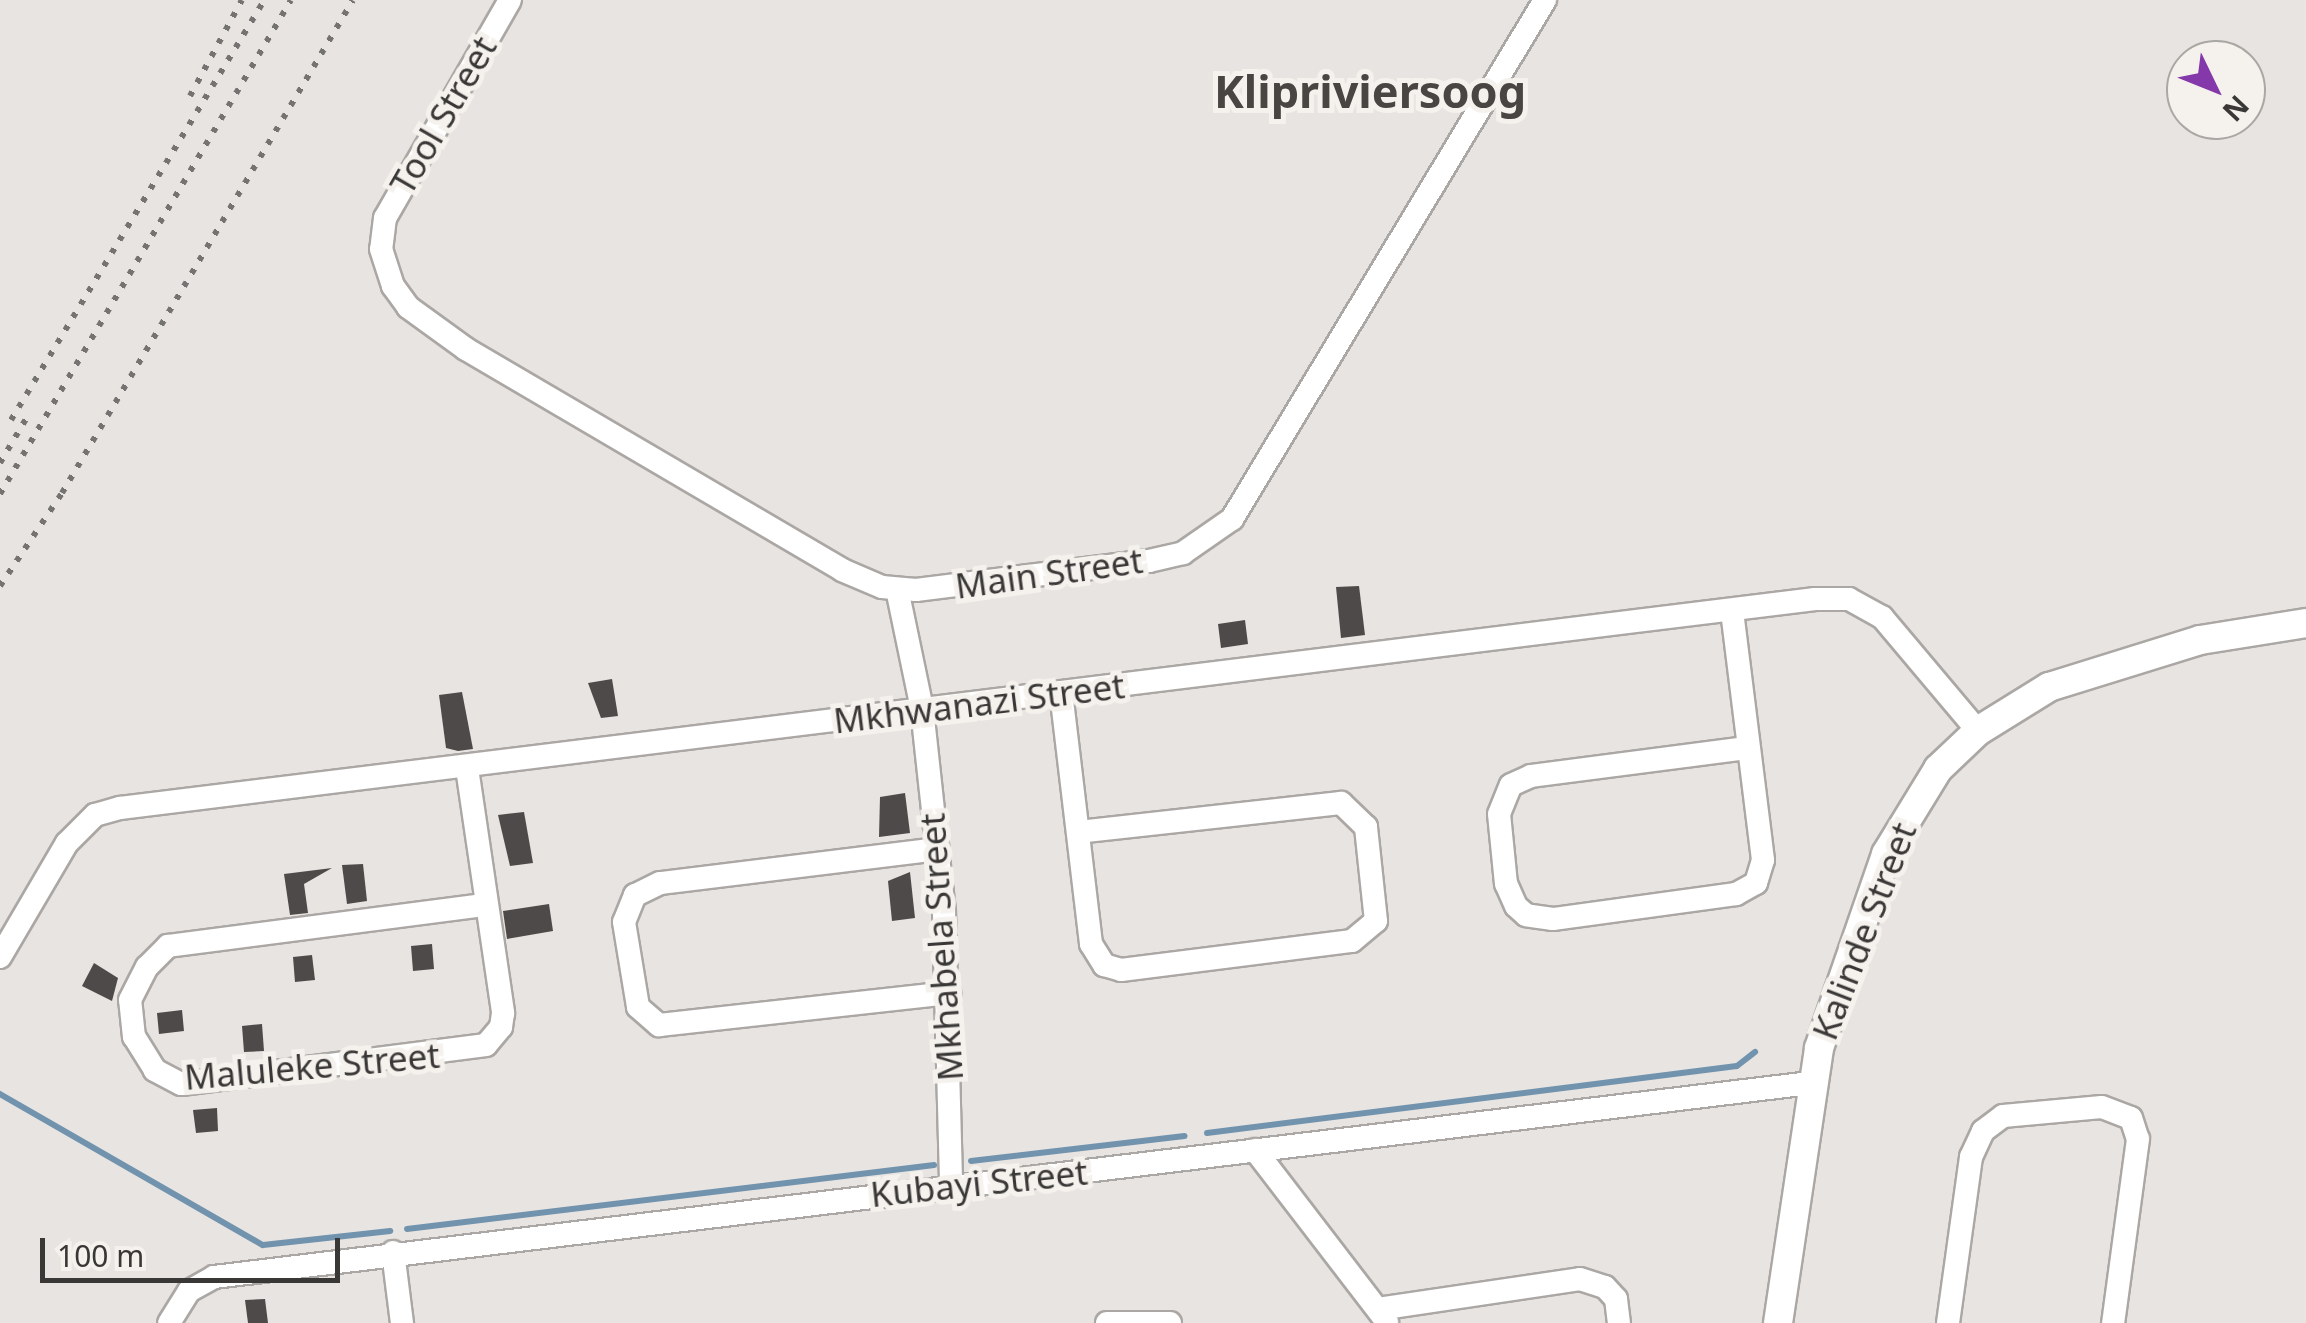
<!DOCTYPE html>
<style>
body{margin:0}
#map{position:relative;width:2306px;height:1323px;overflow:hidden;background:#e8e4e1;font-family:"Noto Sans",sans-serif}
div>[style]{position:absolute}
.stream>*{height:6px;margin:-3px;padding:0 3px;transform-origin:3px;border-radius:3px;background:#7193ad}
.building>*{inset:0;background:#4e4a49}
.roads{filter:drop-shadow(2px 0 #aba7a4) drop-shadow(-2px 0 #aba7a4) drop-shadow(0 2px #aba7a4) drop-shadow(0 -2px #aba7a4)}
.minor>*{height:22px;margin:-11px;padding:0 11px;transform-origin:11px;border-radius:11px;background:#fff}
.tertiary>*{height:28px;margin:-14px;padding:0 14px;transform-origin:14px;border-radius:14px;background:#fff}
.rail>*{height:6px;margin-top:-3px;transform-origin:0;background:repeating-linear-gradient(90deg,#757372 0 5px,transparent 0 15px)}
span{translate:-50% -50%;white-space:nowrap;text-align:center;line-height:1.15;-webkit-text-stroke:10px #f5f2ee;paint-order:stroke}
.street-label{font-size:35px;color:#393837}
.district-label{font-size:45px;color:#484542;font-weight:700}
.north{position:absolute;left:2166px;top:40px;width:100px;height:100px;box-sizing:border-box;background:#f5f2ee;border:2px solid #aaa8a5;border-radius:50%;rotate:133deg;font-size:28px;font-weight:700;line-height:40px;text-align:center;color:#393837}
.north::after{content:'';display:block;margin:auto;width:35px;height:45px;background:#8438a9;clip-path:polygon(50% 0,100% 100%,50% 72%,0 100%)}
.scale{position:absolute;left:40px;top:1238px;width:300px;height:45px;box-sizing:border-box;border:5px solid #393837;border-top:0;padding-left:12px;font-size:30px;line-height:35px;white-space:nowrap;color:#393837;-webkit-text-stroke:8px #f5f2ee;paint-order:stroke}
</style>
<div id="map">
<div class="stream">
<i style="left:0;top:1094px;width:303px;rotate:29.9deg"></i>
<i style="left:263px;top:1245px;width:128px;rotate:-6.3deg"></i>
<i style="left:1207px;top:1133px;width:534px;rotate:-7.2deg"></i>
<i style="left:1737px;top:1066px;width:23px;rotate:-38deg"></i>
<i style="left:971px;top:1161px;width:215px;rotate:-6.7deg"></i>
<i style="left:407px;top:1229px;width:531px;rotate:-6.92deg"></i>
</div>
<div class="building">
<i style="clip-path:polygon(1359px 586px,1365px 635px,1341px 638px,1336px 587px)"></i>
<i style="clip-path:polygon(1245px 620px,1248px 644px,1221px 648px,1218px 624px)"></i>
<i style="clip-path:polygon(612px 679px,618px 716px,601px 718px,588px 683px)"></i>
<i style="clip-path:polygon(462px 692px,473px 749px,458px 751px,446px 748px,439px 695px)"></i>
<i style="clip-path:polygon(905px 793px,910px 833px,879px 837px,880px 797px)"></i>
<i style="clip-path:polygon(524px 812px,533px 863px,510px 866px,498px 815px)"></i>
<i style="clip-path:polygon(363px 864px,367px 901px,347px 904px,342px 865px)"></i>
<i style="clip-path:polygon(332px 868px,304px 884px,308px 913px,290px 915px,284px 874px)"></i>
<i style="clip-path:polygon(910px 872px,915px 918px,892px 921px,888px 881px)"></i>
<i style="clip-path:polygon(549px 904px,553px 931px,507px 939px,503px 911px)"></i>
<i style="clip-path:polygon(432px 944px,434px 969px,413px 971px,411px 946px)"></i>
<i style="clip-path:polygon(312px 955px,315px 980px,295px 982px,293px 957px)"></i>
<i style="clip-path:polygon(94px 963px,118px 978px,112px 1001px,82px 986px)"></i>
<i style="clip-path:polygon(182px 1010px,184px 1031px,159px 1034px,157px 1013px)"></i>
<i style="clip-path:polygon(262px 1024px,264px 1051px,244px 1052px,242px 1026px)"></i>
<i style="clip-path:polygon(217px 1108px,218px 1131px,196px 1133px,193px 1110px)"></i>
<i style="clip-path:polygon(265px 1299px,268px 1323px,248px 1323px,245px 1300px)"></i>
</div>
<div class="roads">
<div class="minor">
<i style="left:510px;top:0;width:251px;rotate:119.8deg"></i>
<i style="left:385px;top:218px;width:31px;rotate:97deg"></i>
<i style="left:381px;top:249px;width:39px;rotate:72deg"></i>
<i style="left:393px;top:286px;width:26px;rotate:54deg"></i>
<i style="left:408px;top:307px;width:72px;rotate:35.9deg"></i>
<i style="left:466px;top:349px;width:436px;rotate:30.4deg"></i>
<i style="left:842px;top:570px;width:43px;rotate:23deg"></i>
<i style="left:882px;top:587px;width:34px;rotate:5deg"></i>
<i style="left:916px;top:590px;width:235px;rotate:-7.1deg"></i>
<i style="left:1149px;top:561px;width:35px;rotate:-13deg"></i>
<i style="left:1183px;top:553px;width:60px;rotate:-34.8deg"></i>
<i style="left:1232px;top:519px;width:606px;rotate:-58.91deg"></i>
<i style="left:897px;top:589px;width:123px;rotate:78.2deg"></i>
<i style="left:922px;top:709px;width:205px;rotate:83.8deg"></i>
<i style="left:944px;top:913px;width:272px;rotate:88.5deg"></i>
<i style="left:1732px;top:611px;width:251px;rotate:82.9deg"></i>
<i style="left:1763px;top:860px;width:24px;rotate:107deg"></i>
<i style="left:1756px;top:883px;width:23px;rotate:151deg"></i>
<i style="left:1736px;top:894px;width:185px;rotate:172.2deg"></i>
<i style="left:1553px;top:919px;width:27px;rotate:-172deg"></i>
<i style="left:1526px;top:915px;width:13px;rotate:-138deg"></i>
<i style="left:1516px;top:906px;width:24px;rotate:-114deg"></i>
<i style="left:1506px;top:884px;width:70px;rotate:-95.7deg"></i>
<i style="left:1499px;top:814px;width:31px;rotate:-68deg"></i>
<i style="left:1511px;top:785px;width:22px;rotate:-24deg"></i>
<i style="left:1531px;top:776px;width:218px;rotate:-7.4deg"></i>
<i style="left:1061px;top:692px;width:254px;rotate:83.2deg"></i>
<i style="left:1091px;top:944px;width:25px;rotate:58deg"></i>
<i style="left:1104px;top:965px;width:18px;rotate:16deg"></i>
<i style="left:1121px;top:970px;width:233px;rotate:-7.2deg"></i>
<i style="left:1352px;top:941px;width:31px;rotate:-40deg"></i>
<i style="left:1376px;top:921px;width:95px;rotate:-96.1deg"></i>
<i style="left:1366px;top:827px;width:35px;rotate:-136deg"></i>
<i style="left:1341px;top:803px;width:264px;rotate:173.7deg"></i>
<i style="left:467px;top:768px;width:248px;rotate:81.6deg"></i>
<i style="left:503px;top:1013px;width:14px;rotate:98deg"></i>
<i style="left:501px;top:1027px;width:23px;rotate:130deg"></i>
<i style="left:486px;top:1045px;width:307px;rotate:172.7deg"></i>
<i style="left:181px;top:1084px;width:30px;rotate:-152deg"></i>
<i style="left:155px;top:1070px;width:39px;rotate:-122deg"></i>
<i style="left:134px;top:1037px;width:37px;rotate:-96deg"></i>
<i style="left:130px;top:1000px;width:37px;rotate:-63deg"></i>
<i style="left:147px;top:967px;width:30px;rotate:-45deg"></i>
<i style="left:168px;top:946px;width:319px;rotate:-7.4deg"></i>
<i style="left:938px;top:849px;width:280px;rotate:173deg"></i>
<i style="left:660px;top:883px;width:28px;rotate:154deg"></i>
<i style="left:635px;top:895px;width:29px;rotate:112deg"></i>
<i style="left:624px;top:922px;width:86px;rotate:80.6deg"></i>
<i style="left:638px;top:1007px;width:28px;rotate:41deg"></i>
<i style="left:659px;top:1025px;width:292px;rotate:-6.3deg"></i>
<i style="left:0;top:957px;width:132px;rotate:-59.6deg"></i>
<i style="left:67px;top:843px;width:40px;rotate:-45deg"></i>
<i style="left:95px;top:815px;width:26px;rotate:-16deg"></i>
<i style="left:120px;top:808px;width:1708px;rotate:-7.03deg"></i>
<i style="left:1815px;top:599px;width:34px"></i>
<i style="left:1849px;top:599px;width:38px;rotate:29deg"></i>
<i style="left:1882px;top:617px;width:149px;rotate:49.9deg"></i>
<i style="left:1255px;top:1150px;width:217px;rotate:52.5deg"></i>
<i style="left:393px;top:1252px;width:72px;rotate:82.8deg"></i>
<i style="left:1378px;top:1309px;width:204px;rotate:-8.4deg"></i>
<i style="left:1580px;top:1279px;width:26px;rotate:18deg"></i>
<i style="left:1605px;top:1287px;width:16px;rotate:47deg"></i>
<i style="left:1616px;top:1299px;width:24px;rotate:83deg"></i>
<i style="left:169px;top:1323px;width:38px;rotate:-58deg"></i>
<i style="left:189px;top:1291px;width:29px;rotate:-29deg"></i>
<i style="left:214px;top:1277px;width:1609px;rotate:-6.93deg"></i>
<i style="left:1107px;top:1323px;width:63px"></i>
<i style="left:1948px;top:1323px;width:168px;rotate:-82.1deg"></i>
<i style="left:1971px;top:1157px;width:29px;rotate:-65deg"></i>
<i style="left:1983px;top:1131px;width:25px;rotate:-37deg"></i>
<i style="left:2003px;top:1116px;width:99px;rotate:-5.2deg"></i>
<i style="left:2102px;top:1107px;width:31px;rotate:21deg"></i>
<i style="left:2131px;top:1118px;width:22px;rotate:72deg"></i>
<i style="left:2138px;top:1139px;width:186px;rotate:97.7deg"></i>
</div>
<div class="tertiary">
<i style="left:1778px;top:1323px;width:278px;rotate:-81.5deg"></i>
<i style="left:1819px;top:1048px;width:205px;rotate:-70.9deg"></i>
<i style="left:1886px;top:854px;width:100px;rotate:-58.5deg"></i>
<i style="left:1938px;top:769px;width:55px;rotate:-43.5deg"></i>
<i style="left:1978px;top:731px;width:84px;rotate:-31.8deg"></i>
<i style="left:2049px;top:687px;width:158px;rotate:-17.3deg"></i>
<i style="left:2200px;top:640px;width:107px;rotate:-9.1deg"></i>
</div>
</div>
<div class="rail">
<i style="left:190px;top:96px;width:109px;rotate:-61.6deg"></i>
<i style="left:11px;top:420px;width:490px;rotate:-58.9deg"></i>
<i style="left:0;top:463px;width:59px;rotate:-59.5deg"></i>
<i style="left:0;top:494px;width:573px;rotate:-59.5deg"></i>
<i style="left:0;top:586px;width:112px;rotate:-56.3deg"></i>
<i style="left:62px;top:493px;width:572px;rotate:-59.45deg"></i>
</div>
<div class="street-label">
<span style="left:443px;top:115px;rotate:-60deg">Tool Street</span>
<span style="left:1049px;top:573px;rotate:-8deg">Main Street</span>
<span style="left:979px;top:703px;rotate:-7deg">Mkhwanazi Street</span>
<span style="left:1864px;top:931px;rotate:-69deg">Kalinde Street</span>
<span style="left:941px;top:947px;rotate:-94deg">Mkhabela Street</span>
<span style="left:312px;top:1066px;rotate:-5deg">Maluleke Street</span>
<span style="left:979px;top:1183px;rotate:-6deg">Kubayi Street</span>
</div>
<div class="district-label">
<span style="left:1370px;top:91px">Klipriviersoog</span>
</div>
<div class="north">N</div>
<div class="scale">100 m</div>
</div>
